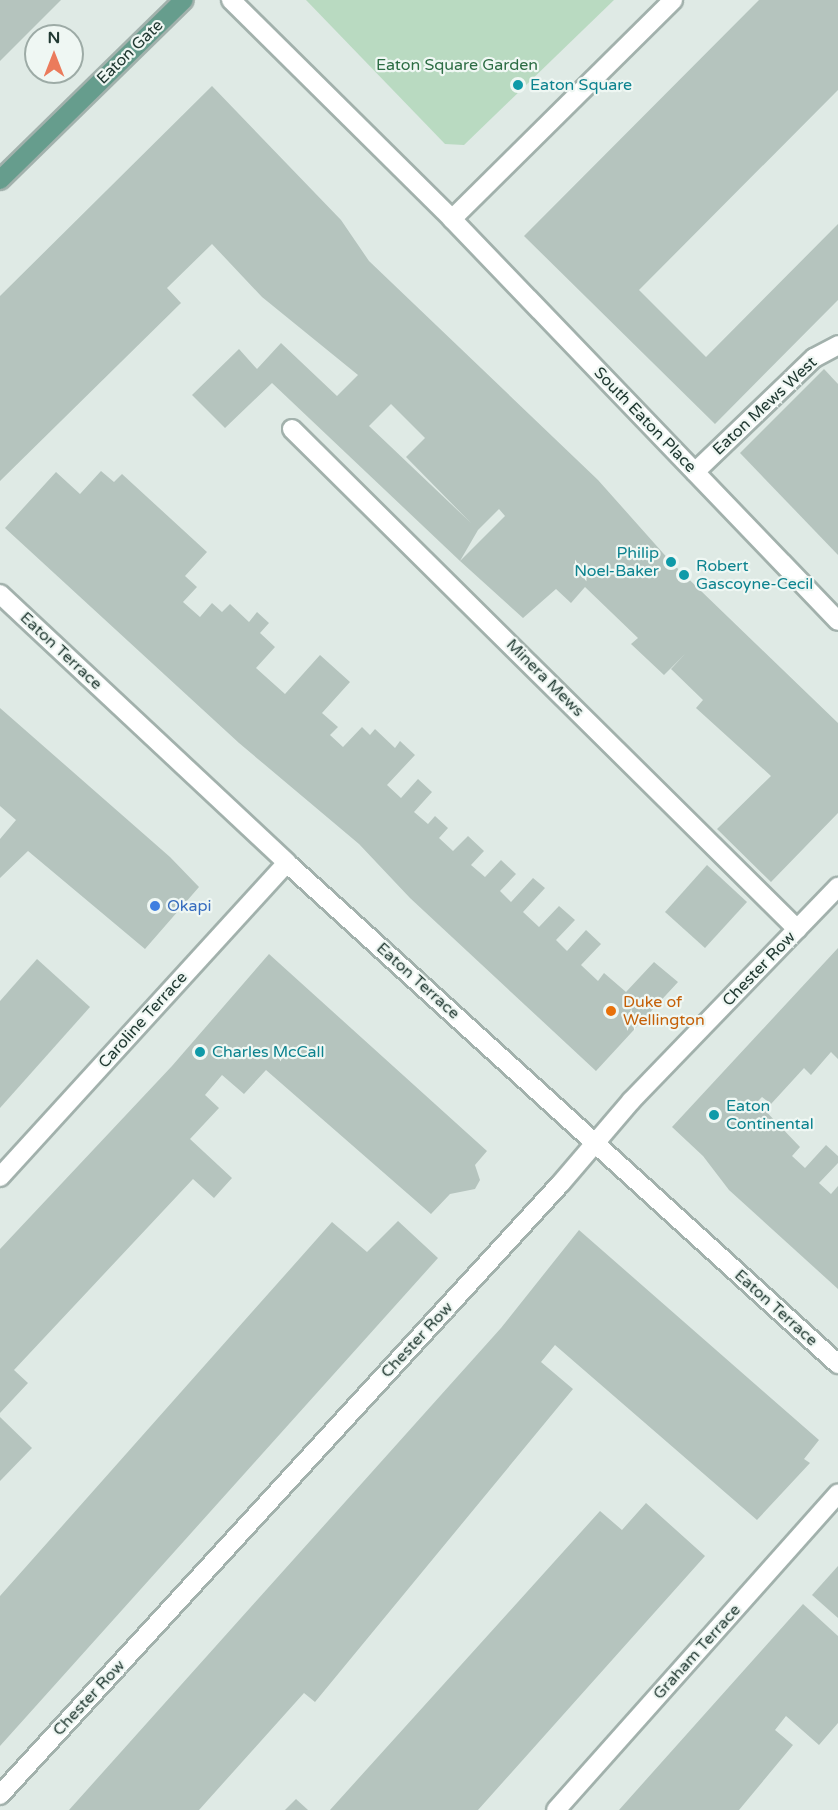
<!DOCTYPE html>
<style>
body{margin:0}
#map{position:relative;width:838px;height:1810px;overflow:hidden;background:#dfeae5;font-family:"Varela Round",sans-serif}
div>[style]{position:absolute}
.green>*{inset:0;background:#b9dac1}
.building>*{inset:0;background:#b5c4be}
.roads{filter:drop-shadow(2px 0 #a2b1ac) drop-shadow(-2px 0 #a2b1ac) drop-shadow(0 2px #a2b1ac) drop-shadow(0 -2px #a2b1ac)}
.street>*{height:18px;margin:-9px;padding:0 9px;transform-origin:9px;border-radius:9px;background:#fff}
.primary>*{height:18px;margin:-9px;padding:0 9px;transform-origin:9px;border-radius:9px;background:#669d8d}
.dots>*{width:16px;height:16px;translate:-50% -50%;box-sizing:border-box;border:3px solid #eff7f3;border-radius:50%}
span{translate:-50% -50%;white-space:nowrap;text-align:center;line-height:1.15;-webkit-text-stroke:4.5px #eff7f3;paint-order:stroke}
.street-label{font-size:16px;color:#213932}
.park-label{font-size:16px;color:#2d6d44}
.culture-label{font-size:16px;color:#0d838f}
.left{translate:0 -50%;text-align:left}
.right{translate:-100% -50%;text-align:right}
.shop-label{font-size:16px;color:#366cbe}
.food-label{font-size:16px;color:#c56008}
.north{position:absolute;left:24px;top:24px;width:60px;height:60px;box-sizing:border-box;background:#eff7f3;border:2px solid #9daba6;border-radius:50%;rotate:0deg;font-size:16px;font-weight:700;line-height:24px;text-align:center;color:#213932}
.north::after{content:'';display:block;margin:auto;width:21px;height:27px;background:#eb7b5c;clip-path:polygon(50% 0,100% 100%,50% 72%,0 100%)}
</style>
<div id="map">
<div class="green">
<i style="clip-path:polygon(306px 0,614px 0,464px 145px,445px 144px)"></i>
</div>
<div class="building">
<i style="clip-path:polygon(0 0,61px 0,0 61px)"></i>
<i style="clip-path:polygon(759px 0,838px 0,838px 90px,639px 290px,706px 357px,838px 224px,838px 300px,715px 424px,524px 236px)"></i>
<i style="clip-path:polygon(evenodd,212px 86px,341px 220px,369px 261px,598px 480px,671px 562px,838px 723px,838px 813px,771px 882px,717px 829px,771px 776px,696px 708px,703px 700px,671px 669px,685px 654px,664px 675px,631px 644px,638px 638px,585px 587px,571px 603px,556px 589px,523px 618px,460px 561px,505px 516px,499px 509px,478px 530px,460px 561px,272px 383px,225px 428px,192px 395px,239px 349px,257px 369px,281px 343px,337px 396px,358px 375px,262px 297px,212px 244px,167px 288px,181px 303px,0 481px,0 296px,212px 86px,391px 404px,425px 438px,406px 457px,471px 523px,369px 426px,391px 404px)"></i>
<i style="clip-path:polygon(824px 369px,838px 384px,838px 555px,740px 453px)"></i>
<i style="clip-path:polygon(101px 471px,114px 482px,122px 474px,207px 552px,185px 576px,197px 587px,183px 602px,200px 617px,212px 603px,222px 612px,230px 604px,249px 622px,257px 612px,269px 623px,260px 633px,275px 647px,256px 668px,285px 694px,320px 655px,350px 682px,322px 713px,338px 727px,330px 735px,343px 747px,362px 727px,370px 735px,375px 729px,395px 748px,400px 741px,415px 755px,387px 785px,401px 798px,418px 779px,432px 792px,414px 812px,428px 824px,435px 816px,448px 828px,439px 838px,453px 851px,468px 836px,484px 851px,471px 865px,485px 877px,501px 860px,516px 874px,500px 891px,511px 902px,533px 878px,545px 888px,523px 912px,539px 927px,559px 906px,575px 920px,556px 940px,567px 951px,586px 930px,601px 944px,581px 965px,598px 981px,604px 973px,626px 992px,654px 962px,678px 982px,596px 1071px,410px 898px,359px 844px,239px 743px,5px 528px,56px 472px,80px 494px)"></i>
<i style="clip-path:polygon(0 708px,170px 857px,199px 887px,145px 949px,28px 851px,0 878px,0 839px,16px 820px,0 806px)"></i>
<i style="clip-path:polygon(707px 865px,747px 902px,705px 948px,665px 912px)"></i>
<i style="clip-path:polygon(838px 948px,838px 1059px,831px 1052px,811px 1075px,804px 1068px,771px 1104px,762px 1097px,757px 1102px,800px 1147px,792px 1156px,805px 1168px,826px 1145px,838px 1156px,838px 1163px,819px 1183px,831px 1194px,838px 1186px,838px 1289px,729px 1190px,703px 1156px,672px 1127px)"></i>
<i style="clip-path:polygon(269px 954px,487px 1151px,475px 1165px,480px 1180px,475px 1189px,450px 1194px,431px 1214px,266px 1070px,244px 1094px,222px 1075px,205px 1095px,219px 1108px,190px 1139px,232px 1178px,214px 1198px,193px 1179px,14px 1370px,28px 1383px,0 1413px,0 1249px,172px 1066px)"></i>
<i style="clip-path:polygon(37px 959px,90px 1007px,0 1108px,0 1001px)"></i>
<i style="clip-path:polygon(398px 1221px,438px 1258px,0 1746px,0 1596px,332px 1222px,367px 1252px)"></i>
<i style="clip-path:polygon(579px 1230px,819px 1440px,804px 1459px,810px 1463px,757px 1520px,555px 1345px,541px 1362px,573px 1389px,315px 1702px,304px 1693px,199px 1810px,69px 1810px,501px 1328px)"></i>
<i style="clip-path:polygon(0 1417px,32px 1448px,0 1481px)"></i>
<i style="clip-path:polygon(646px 1503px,705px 1556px,478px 1810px,330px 1810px,600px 1511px,622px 1530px)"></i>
<i style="clip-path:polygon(838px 1566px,838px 1618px,812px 1595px)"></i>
<i style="clip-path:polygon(803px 1604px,838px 1636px,838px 1723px,819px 1745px,786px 1716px,775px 1730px,793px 1745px,739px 1810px,619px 1810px)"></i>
<i style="clip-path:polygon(296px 1799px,308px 1810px,285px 1810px)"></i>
</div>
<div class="roads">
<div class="street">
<i style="left:231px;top:0;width:311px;rotate:44.7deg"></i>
<i style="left:452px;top:219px;width:557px;rotate:46.16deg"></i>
<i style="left:452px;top:219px;width:311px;rotate:-44.7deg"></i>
<i style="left:292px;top:429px;width:711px;rotate:44.71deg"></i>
<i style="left:695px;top:472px;width:165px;rotate:-43.8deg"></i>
<i style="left:814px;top:358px;width:27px;rotate:-28deg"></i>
<i style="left:0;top:594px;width:393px;rotate:43.1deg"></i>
<i style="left:287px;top:863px;width:745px;rotate:42.28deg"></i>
<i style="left:0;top:1177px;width:425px;rotate:-47.6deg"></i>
<i style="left:0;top:1795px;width:830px;rotate:-47.49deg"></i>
<i style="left:561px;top:1183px;width:108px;rotate:-49.5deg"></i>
<i style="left:631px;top:1101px;width:298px;rotate:-46deg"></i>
<i style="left:556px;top:1810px;width:424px;rotate:-48.3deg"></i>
</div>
<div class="primary">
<i style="left:0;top:180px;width:257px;rotate:-44.4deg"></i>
</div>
</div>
<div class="dots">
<i style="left:518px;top:85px;background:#0f9aa8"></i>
<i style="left:671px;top:562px;background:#0f9aa8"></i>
<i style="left:684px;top:575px;background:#0f9aa8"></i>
<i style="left:155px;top:906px;background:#3f7fe0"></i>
<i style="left:611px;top:1011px;background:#e8710a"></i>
<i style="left:200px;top:1052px;background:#0f9aa8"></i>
<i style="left:714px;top:1115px;background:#0f9aa8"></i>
</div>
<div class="street-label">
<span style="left:130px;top:52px;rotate:-44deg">Eaton Gate</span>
<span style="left:765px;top:406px;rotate:-43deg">Eaton Mews West</span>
<span style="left:645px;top:420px;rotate:46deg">South Eaton Place</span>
<span style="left:61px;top:651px;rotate:43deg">Eaton Terrace</span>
<span style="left:545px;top:678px;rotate:45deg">Minera Mews</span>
<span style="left:759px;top:969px;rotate:-46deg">Chester Row</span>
<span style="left:418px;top:981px;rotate:42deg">Eaton Terrace</span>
<span style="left:143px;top:1020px;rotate:-48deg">Caroline Terrace</span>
<span style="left:776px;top:1308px;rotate:42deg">Eaton Terrace</span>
<span style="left:417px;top:1340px;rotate:-47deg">Chester Row</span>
<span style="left:697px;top:1652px;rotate:-48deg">Graham Terrace</span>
<span style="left:89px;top:1698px;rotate:-47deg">Chester Row</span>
</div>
<div class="park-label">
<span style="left:457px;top:65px">Eaton Square Garden</span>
</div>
<div class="culture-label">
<span class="left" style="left:530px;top:85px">Eaton Square</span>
<span class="right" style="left:659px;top:562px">Philip<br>Noel-Baker</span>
<span class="left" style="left:696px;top:575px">Robert<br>Gascoyne-Cecil</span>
<span class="left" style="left:212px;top:1052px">Charles McCall</span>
<span class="left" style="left:726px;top:1115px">Eaton<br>Continental</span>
</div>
<div class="shop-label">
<span class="left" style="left:167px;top:906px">Okapi</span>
</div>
<div class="food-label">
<span class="left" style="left:623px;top:1011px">Duke of<br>Wellington</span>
</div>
<div class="north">N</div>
</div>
